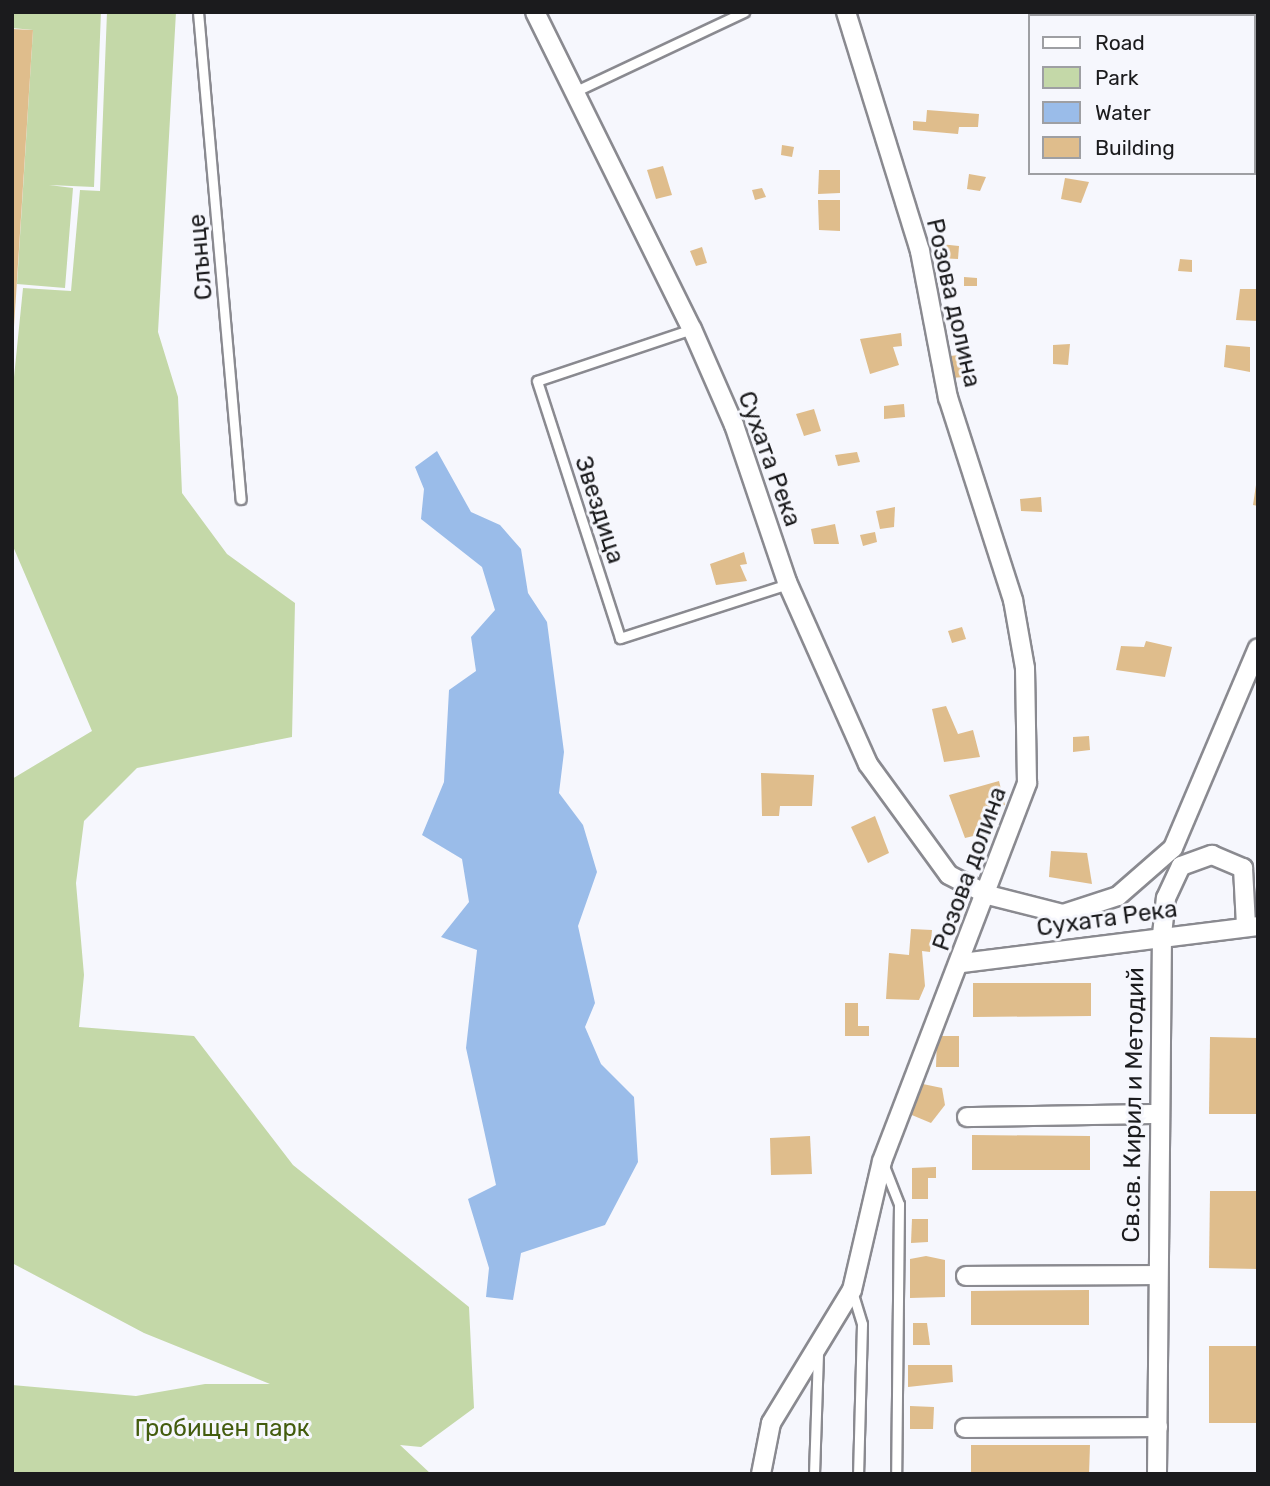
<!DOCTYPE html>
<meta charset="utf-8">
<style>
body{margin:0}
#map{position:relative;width:1270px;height:1486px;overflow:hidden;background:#f6f7fd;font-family:Rubik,sans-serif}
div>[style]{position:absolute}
.green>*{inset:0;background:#c4d8a8}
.water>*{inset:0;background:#9abce9}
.building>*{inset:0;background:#dfbd8c}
.roads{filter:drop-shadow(2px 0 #8a8a90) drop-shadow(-2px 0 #8a8a90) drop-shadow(0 2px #8a8a90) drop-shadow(0 -2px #8a8a90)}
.service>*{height:9px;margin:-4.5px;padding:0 4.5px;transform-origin:4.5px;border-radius:4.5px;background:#fff}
.minor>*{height:18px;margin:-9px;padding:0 9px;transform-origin:9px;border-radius:9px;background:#fff}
span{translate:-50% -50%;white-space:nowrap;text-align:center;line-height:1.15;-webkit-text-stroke:6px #f6f7fd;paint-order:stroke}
.street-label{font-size:24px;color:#1b1b1d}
.park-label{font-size:24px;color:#435c0e}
.frame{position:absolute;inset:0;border:14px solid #1b1b1d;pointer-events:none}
.legend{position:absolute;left:1028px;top:14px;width:228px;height:161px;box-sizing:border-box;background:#f6f7fd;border:2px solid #9e9fa3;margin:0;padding:9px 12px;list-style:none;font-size:21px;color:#1b1b1d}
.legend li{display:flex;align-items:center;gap:14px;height:35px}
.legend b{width:35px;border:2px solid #9e9fa3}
</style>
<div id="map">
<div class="green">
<i style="clip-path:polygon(12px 12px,101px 12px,94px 187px,49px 185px,73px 188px,65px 288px,17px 284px,33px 30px,12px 28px)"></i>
<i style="clip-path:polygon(107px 12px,176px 12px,158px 332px,178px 397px,182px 493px,227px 554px,295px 603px,292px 737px,137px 768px,84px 821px,76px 883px,84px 975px,79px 1027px,194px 1036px,293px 1165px,469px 1307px,474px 1408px,421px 1447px,400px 1445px,431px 1474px,12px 1474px,12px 1385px,136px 1396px,205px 1384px,270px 1384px,144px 1333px,12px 1263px,12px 779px,92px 731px,12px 544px,12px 397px,23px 288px,71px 291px,80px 190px,100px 191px)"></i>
</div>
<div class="water">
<i style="clip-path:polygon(437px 451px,471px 512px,500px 525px,521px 549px,528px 593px,547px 622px,564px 752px,559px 793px,583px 825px,597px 872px,578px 926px,595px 1003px,585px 1027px,601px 1064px,634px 1097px,638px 1162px,605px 1225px,521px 1253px,513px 1300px,486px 1297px,489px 1268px,468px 1199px,496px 1185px,466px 1048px,477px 950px,441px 937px,469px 902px,462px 859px,422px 835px,444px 782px,449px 690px,476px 671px,471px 637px,495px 610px,482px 567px,421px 519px,424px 489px,415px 467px)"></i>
</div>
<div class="building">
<i style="clip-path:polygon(12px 29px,33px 30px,14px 327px,12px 327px)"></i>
<i style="clip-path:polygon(927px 110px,979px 114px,978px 127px,959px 127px,958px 134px,913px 130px,913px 121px,926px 122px)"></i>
<i style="clip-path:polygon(782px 145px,794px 147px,792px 157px,781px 155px)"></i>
<i style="clip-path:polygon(663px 166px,672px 195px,656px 199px,647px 170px)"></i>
<i style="clip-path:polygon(819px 170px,840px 170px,840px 193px,818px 194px)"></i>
<i style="clip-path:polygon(969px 174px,986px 177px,980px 191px,967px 189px)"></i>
<i style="clip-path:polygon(1065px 178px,1089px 182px,1081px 203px,1061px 199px)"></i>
<i style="clip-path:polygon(762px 188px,766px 197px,755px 200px,752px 190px)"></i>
<i style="clip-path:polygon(818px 200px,840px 200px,840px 231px,819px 230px)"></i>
<i style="clip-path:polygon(940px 244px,959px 246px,958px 259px,938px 258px)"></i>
<i style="clip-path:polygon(702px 247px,707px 263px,696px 266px,690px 251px)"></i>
<i style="clip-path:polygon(1180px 259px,1192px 260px,1192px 272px,1178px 271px)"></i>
<i style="clip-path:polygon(964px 277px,977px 278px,977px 286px,964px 286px)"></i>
<i style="clip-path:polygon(1240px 289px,1258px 289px,1258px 321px,1236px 320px)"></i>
<i style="clip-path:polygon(901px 333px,902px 346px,893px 347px,899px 365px,870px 374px,860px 339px)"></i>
<i style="clip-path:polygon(1070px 344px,1068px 365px,1053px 364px,1053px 345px)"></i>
<i style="clip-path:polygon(1226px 345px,1250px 347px,1250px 372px,1224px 367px)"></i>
<i style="clip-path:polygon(962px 355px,965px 377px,950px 378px,947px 356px)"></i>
<i style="clip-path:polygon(904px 404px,905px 417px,884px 419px,884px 406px)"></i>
<i style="clip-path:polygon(814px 409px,821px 431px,804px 436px,796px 414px)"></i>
<i style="clip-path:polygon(857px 452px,860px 462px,838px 466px,835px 455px)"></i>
<i style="clip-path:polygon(1256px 485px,1258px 486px,1258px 506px,1253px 505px)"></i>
<i style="clip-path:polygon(1041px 497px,1042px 512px,1021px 511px,1020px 499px)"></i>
<i style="clip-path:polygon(895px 507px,894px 527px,880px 529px,876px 511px)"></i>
<i style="clip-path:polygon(835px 524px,839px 544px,814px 544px,811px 529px)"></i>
<i style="clip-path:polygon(875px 532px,877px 542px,863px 546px,860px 535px)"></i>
<i style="clip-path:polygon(744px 552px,747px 564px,740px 565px,747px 581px,716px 585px,710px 564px)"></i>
<i style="clip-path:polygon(962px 627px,966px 639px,952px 643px,948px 631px)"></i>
<i style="clip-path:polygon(1146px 641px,1172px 647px,1165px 677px,1116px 670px,1121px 646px,1144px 647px)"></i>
<i style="clip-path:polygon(946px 706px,958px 734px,973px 730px,980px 757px,944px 762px,932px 709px)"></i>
<i style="clip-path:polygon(1089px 736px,1090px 750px,1073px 752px,1073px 737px)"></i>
<i style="clip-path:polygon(761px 773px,814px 775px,812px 806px,780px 806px,779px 816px,762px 816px)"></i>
<i style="clip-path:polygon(999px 781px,1005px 805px,986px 810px,990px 832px,965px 838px,949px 795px)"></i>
<i style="clip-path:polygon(875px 816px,889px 853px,868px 863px,851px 827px)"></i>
<i style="clip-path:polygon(1051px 851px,1087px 853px,1092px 884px,1049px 877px)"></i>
<i style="clip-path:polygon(911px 929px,932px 930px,930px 952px,922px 951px,925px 986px,919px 1000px,886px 999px,889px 953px,909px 955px)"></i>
<i style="clip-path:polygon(973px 983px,1091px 983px,1091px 1016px,973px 1017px)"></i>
<i style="clip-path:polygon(845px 1003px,858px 1003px,858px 1026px,869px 1026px,869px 1036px,845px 1036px)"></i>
<i style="clip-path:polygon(937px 1036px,959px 1036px,959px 1067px,936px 1067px)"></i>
<i style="clip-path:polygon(1210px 1037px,1258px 1038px,1258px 1114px,1209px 1114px)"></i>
<i style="clip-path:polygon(918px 1083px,942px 1088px,945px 1105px,931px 1123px,907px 1113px)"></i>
<i style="clip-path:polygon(972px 1135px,1090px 1136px,1090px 1170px,972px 1170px)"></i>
<i style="clip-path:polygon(810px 1136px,812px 1174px,771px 1175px,770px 1138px)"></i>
<i style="clip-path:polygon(936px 1167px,936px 1178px,928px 1178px,928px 1199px,912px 1199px,912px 1168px)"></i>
<i style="clip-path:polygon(1210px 1191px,1258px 1191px,1258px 1269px,1209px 1268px)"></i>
<i style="clip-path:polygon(912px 1219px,928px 1219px,928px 1242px,911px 1243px)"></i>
<i style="clip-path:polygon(926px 1256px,945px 1260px,945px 1297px,910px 1298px,910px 1259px)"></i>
<i style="clip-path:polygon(1089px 1290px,1089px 1325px,971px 1325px,971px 1291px)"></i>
<i style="clip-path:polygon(913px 1323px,927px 1323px,930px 1345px,913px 1345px)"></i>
<i style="clip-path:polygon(1209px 1346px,1258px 1346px,1258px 1423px,1209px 1423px)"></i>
<i style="clip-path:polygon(908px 1365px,952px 1365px,953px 1382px,908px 1387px)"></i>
<i style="clip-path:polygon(910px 1406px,934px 1407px,933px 1429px,910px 1429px)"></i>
<i style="clip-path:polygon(971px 1445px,1090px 1445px,1089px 1474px,971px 1474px)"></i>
</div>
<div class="roads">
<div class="service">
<i style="left:198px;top:12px;width:489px;rotate:85deg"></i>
<i style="left:574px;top:92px;width:188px;rotate:-25.2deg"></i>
<i style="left:692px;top:329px;width:163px;rotate:161.5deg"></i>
<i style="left:537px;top:381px;width:270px;rotate:72.1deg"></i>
<i style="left:620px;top:638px;width:176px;rotate:-17.8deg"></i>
<i style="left:884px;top:1166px;width:41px;rotate:68.5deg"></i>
<i style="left:899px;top:1204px;width:270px;rotate:90.6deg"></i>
<i style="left:852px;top:1291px;width:34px;rotate:73deg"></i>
<i style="left:862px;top:1324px;width:150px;rotate:91.5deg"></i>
<i style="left:814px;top:1474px;width:122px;rotate:-88.1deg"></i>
</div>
<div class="minor">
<i style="left:535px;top:12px;width:354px;rotate:63.7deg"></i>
<i style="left:692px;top:329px;width:105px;rotate:66.4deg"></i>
<i style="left:734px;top:425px;width:166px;rotate:71.3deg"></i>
<i style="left:787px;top:582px;width:199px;rotate:66deg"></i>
<i style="left:868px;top:764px;width:137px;rotate:53.9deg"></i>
<i style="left:949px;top:875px;width:44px;rotate:27.1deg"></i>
<i style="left:988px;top:895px;width:77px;rotate:14.2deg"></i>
<i style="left:1063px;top:914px;width:58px;rotate:-18.1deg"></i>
<i style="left:1118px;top:896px;width:73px;rotate:-41.1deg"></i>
<i style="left:1173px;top:848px;width:217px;rotate:-67deg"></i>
<i style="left:962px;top:963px;width:298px;rotate:-7.1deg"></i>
<i style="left:967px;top:1117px;width:191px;rotate:-0.9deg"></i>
<i style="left:966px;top:1276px;width:190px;rotate:-0.3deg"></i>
<i style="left:965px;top:1428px;width:193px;rotate:-0.3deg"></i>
<i style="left:761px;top:1474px;width:52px;rotate:-78.9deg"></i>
<i style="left:771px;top:1423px;width:156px;rotate:-58.7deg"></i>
<i style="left:852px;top:1290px;width:132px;rotate:-76.9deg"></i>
<i style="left:882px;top:1161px;width:405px;rotate:-69deg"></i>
<i style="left:1027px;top:783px;width:115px;rotate:-91deg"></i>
<i style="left:1025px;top:668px;width:69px;rotate:-100deg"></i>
<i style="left:1013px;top:600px;width:212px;rotate:-107.8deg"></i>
<i style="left:948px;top:398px;width:150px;rotate:-100.8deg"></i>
<i style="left:920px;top:251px;width:250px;rotate:-107.2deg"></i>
<i style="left:1157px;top:1474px;width:539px;rotate:-89.47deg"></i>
<i style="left:1162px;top:935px;width:37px;rotate:-84deg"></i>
<i style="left:1166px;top:898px;width:35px;rotate:-65deg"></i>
<i style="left:1181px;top:866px;width:33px;rotate:-20deg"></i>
<i style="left:1212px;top:855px;width:34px;rotate:23deg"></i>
<i style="left:1243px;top:868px;width:58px;rotate:87deg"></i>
</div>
</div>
<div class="street-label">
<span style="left:201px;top:257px;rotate:-95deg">Слънце</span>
<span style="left:953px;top:303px;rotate:77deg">Розова долина</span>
<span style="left:769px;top:459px;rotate:70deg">Сухата Река</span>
<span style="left:599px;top:510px;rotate:72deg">Звездица</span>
<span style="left:970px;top:869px;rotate:-70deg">Розова долина</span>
<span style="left:1107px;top:919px;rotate:-8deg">Сухата Река</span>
<span style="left:1134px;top:1105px;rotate:-89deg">Св.св. Кирил и Методий</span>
</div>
<div class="park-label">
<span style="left:222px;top:1429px">Гробищен парк</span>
</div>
<div class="frame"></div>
<ul class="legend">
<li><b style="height:9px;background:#fff"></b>Road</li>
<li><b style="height:19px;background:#c4d8a8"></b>Park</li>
<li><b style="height:19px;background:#9abce9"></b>Water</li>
<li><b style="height:19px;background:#dfbd8c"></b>Building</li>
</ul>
</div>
